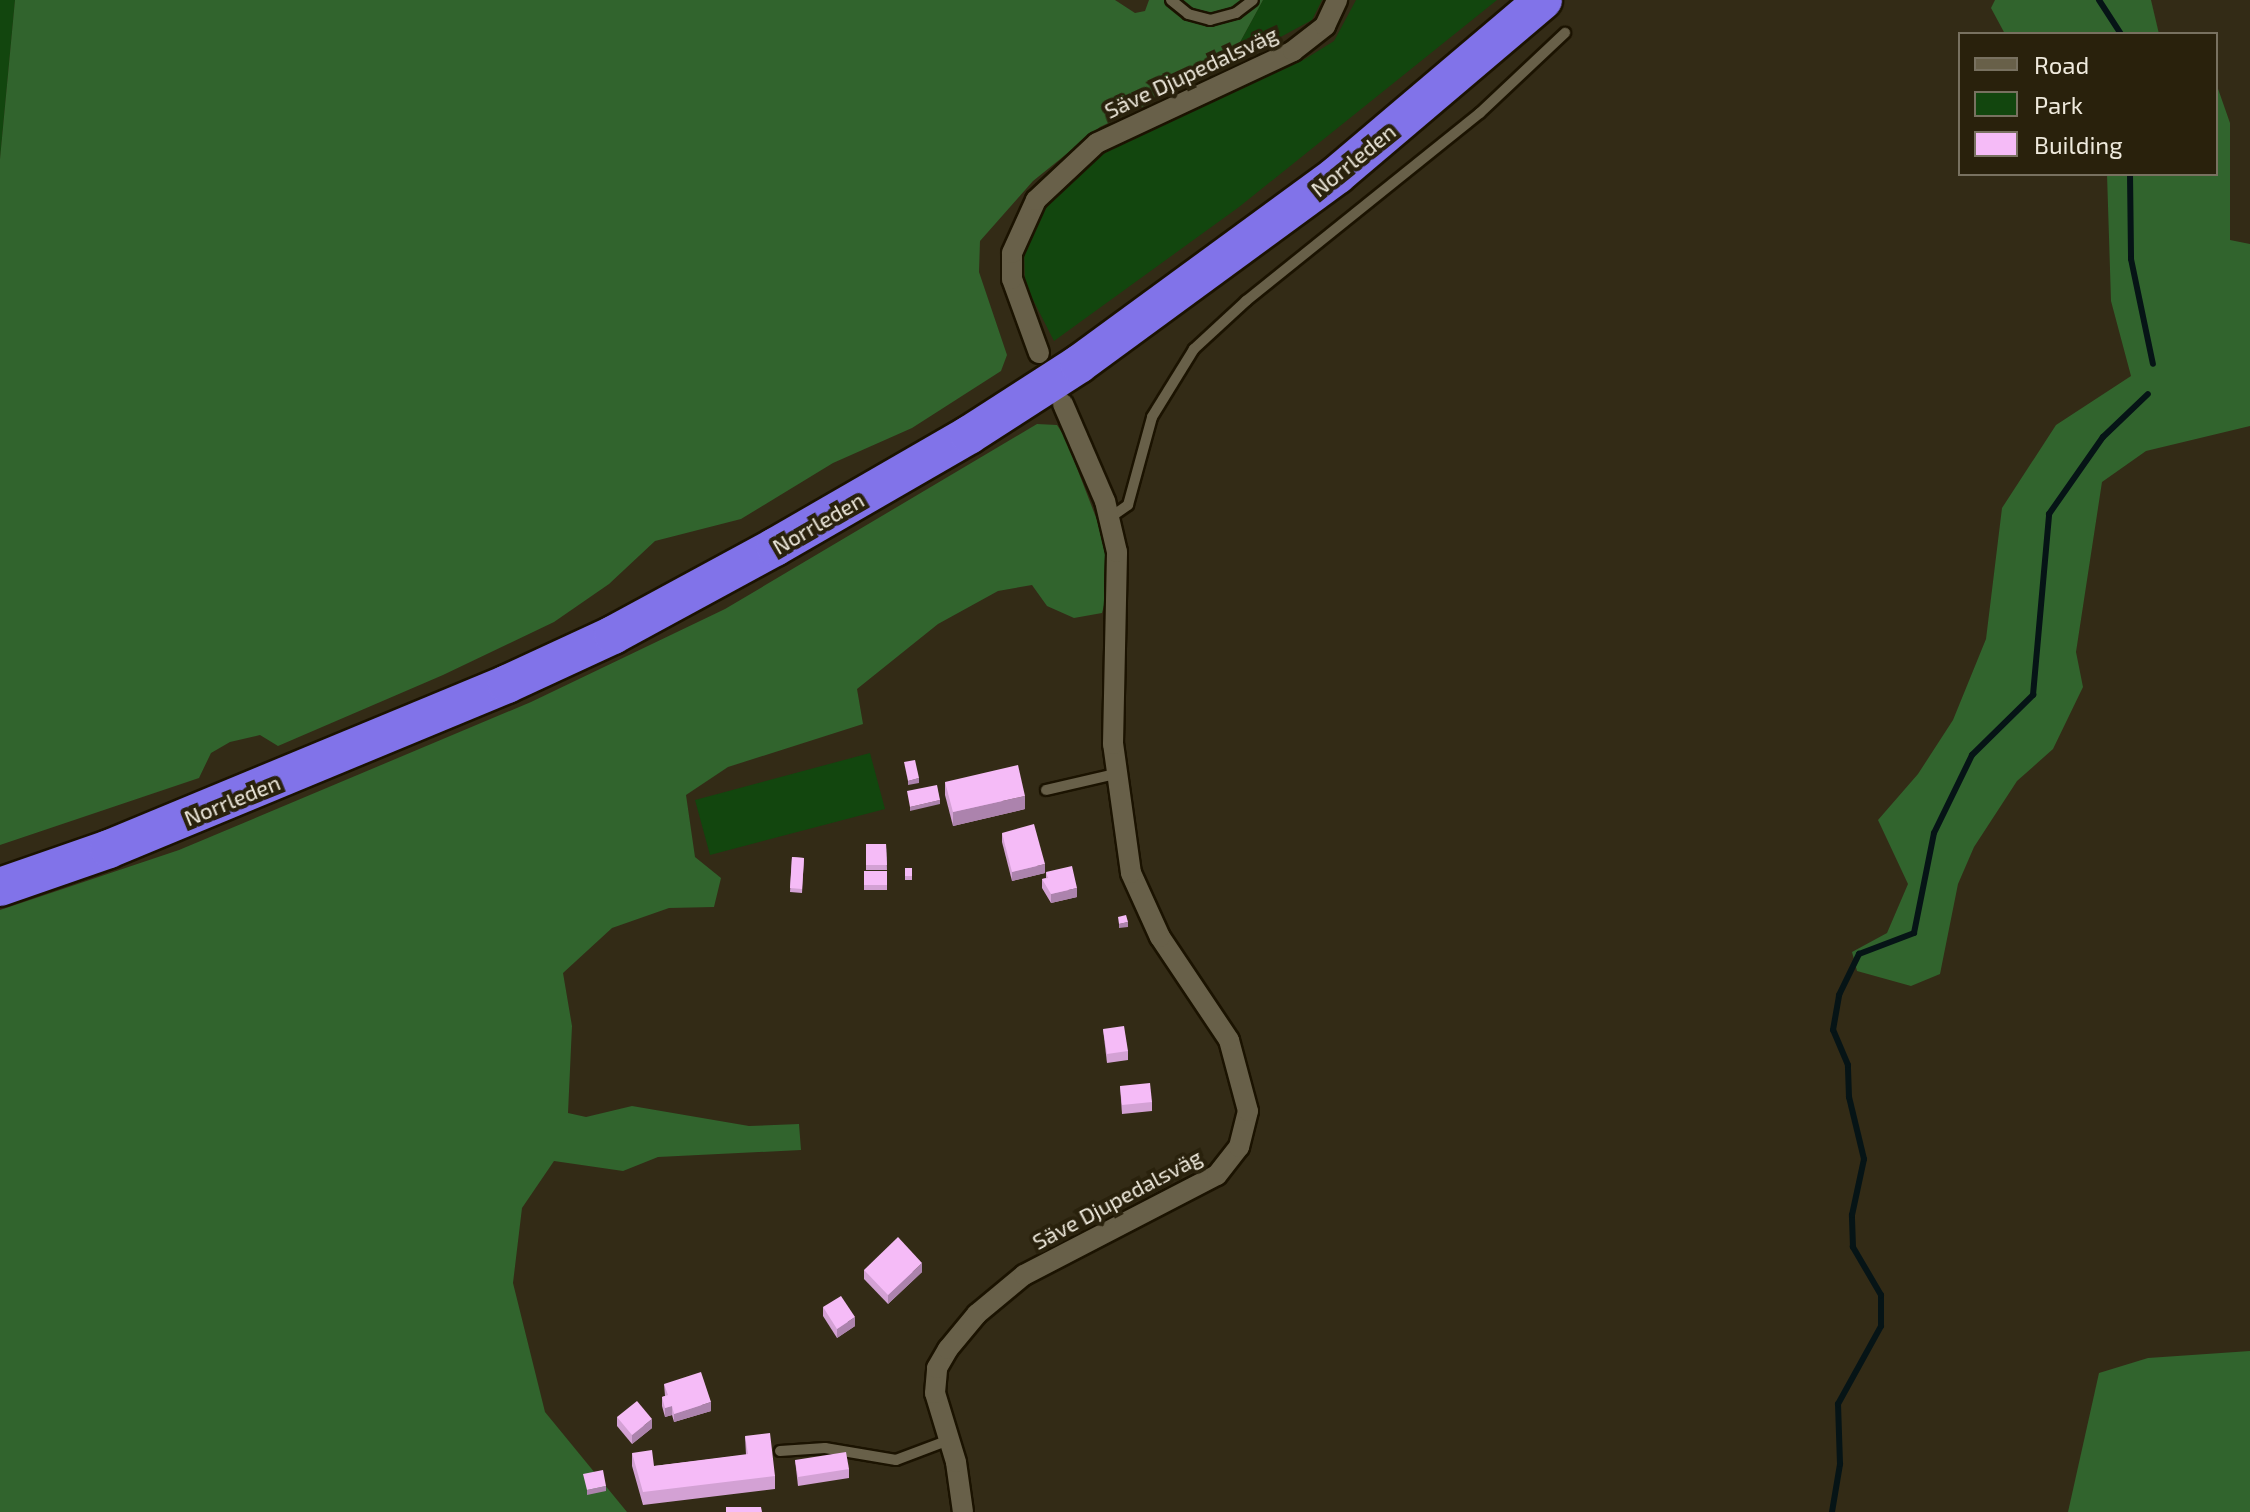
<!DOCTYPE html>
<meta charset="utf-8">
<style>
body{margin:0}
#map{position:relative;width:2250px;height:1512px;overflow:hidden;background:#332b16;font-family:"Exo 2",sans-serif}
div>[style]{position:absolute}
.green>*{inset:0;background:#12460e}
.forest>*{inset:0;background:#31642d}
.stream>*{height:6px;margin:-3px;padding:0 3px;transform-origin:3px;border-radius:3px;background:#061416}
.roads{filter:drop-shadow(2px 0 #1b1301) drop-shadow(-2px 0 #1b1301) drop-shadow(0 2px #1b1301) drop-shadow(0 -2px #1b1301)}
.lane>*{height:10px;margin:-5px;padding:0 5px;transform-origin:5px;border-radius:5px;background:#686049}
.street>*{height:20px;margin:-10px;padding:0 10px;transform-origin:10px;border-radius:10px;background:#686049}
.highway>*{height:38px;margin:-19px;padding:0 19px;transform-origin:19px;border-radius:19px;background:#8173e9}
.wall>*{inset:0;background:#d3a1d4}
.shaded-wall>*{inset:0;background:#ac83ad}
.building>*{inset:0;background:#f5bbf7}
span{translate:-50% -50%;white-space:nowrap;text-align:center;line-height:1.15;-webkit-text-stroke:8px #29210c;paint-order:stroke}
.street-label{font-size:22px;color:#efeadd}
.legend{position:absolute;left:1958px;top:32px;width:260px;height:144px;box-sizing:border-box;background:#29210c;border:2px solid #787160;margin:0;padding:10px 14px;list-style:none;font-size:24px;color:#efeadd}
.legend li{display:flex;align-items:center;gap:16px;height:40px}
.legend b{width:40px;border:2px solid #787160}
</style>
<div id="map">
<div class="green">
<i style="clip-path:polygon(0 0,15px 0,0 159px)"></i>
<i style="clip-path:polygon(1263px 0,1322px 0,1312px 20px,1227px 66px)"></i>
<i style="clip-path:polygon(1356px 0,1497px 0,1239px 207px,1054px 341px,1025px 284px,1024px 244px,1060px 185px,1125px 137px,1305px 59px,1334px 41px)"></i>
<i style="clip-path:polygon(870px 753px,885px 809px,710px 855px,695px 800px)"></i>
</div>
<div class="forest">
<i style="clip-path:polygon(15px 0,1115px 0,1135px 13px,1145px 11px,1149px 0,1263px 0,1227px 66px,1100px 127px,1033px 181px,980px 241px,979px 272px,1007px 355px,1001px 371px,912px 428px,833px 463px,741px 519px,655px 541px,609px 584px,554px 622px,443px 675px,278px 746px,260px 735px,230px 742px,211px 753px,199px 778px,0 845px,0 159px)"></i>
<i style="clip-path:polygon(1995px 0,2151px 0,2159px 34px,2005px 34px,1991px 8px)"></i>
<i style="clip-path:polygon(2216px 83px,2230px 123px,2230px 240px,2250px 244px,2250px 426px,2146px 451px,2102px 482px,2076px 652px,2083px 687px,2053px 749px,2017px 781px,1974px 847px,1958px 884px,1940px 974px,1911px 986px,1857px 971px,1852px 952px,1887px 933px,1908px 884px,1878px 820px,1918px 774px,1953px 720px,1986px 639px,2002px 508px,2056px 425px,2131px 376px,2111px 301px,2107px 174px,2216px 174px)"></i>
<i style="clip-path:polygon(1037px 424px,1057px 425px,1065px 437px,1107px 546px,1110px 582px,1102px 613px,1074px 618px,1047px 606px,1032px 585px,998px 591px,938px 624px,857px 689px,863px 724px,728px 767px,686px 795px,695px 857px,721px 878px,714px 907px,669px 908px,612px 928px,563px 973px,572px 1026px,568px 1113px,586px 1117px,632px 1106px,749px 1126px,799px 1124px,801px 1150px,658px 1157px,623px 1171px,554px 1161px,522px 1208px,513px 1283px,545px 1412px,627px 1512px,0 1512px,0 910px,179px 850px,531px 702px,725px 609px)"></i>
<i style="clip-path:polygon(2250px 1351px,2250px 1512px,2068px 1512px,2099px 1373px,2148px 1358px)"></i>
</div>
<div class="stream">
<i style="left:2099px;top:0;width:40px;rotate:57.1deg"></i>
<i style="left:2130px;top:174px;width:85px;rotate:89.3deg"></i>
<i style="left:2131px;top:259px;width:107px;rotate:78.2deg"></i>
<i style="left:1832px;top:1512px;width:49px;rotate:-80.5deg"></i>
<i style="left:1840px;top:1464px;width:60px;rotate:-91.9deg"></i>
<i style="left:1838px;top:1404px;width:89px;rotate:-61.1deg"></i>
<i style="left:1881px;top:1326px;width:31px;rotate:-90deg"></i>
<i style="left:1881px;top:1295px;width:56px;rotate:-120.3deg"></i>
<i style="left:1853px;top:1247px;width:32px;rotate:-92deg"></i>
<i style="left:1852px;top:1215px;width:57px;rotate:-77.9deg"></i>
<i style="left:1864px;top:1159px;width:64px;rotate:-103.6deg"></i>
<i style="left:1849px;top:1097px;width:32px;rotate:-92deg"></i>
<i style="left:1848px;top:1065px;width:38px;rotate:-113deg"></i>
<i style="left:1833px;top:1030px;width:36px;rotate:-80deg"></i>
<i style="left:1839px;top:995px;width:46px;rotate:-64deg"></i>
<i style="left:1859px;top:954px;width:59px;rotate:-20.9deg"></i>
<i style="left:1914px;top:933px;width:102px;rotate:-78.7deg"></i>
<i style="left:1934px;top:833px;width:87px;rotate:-64deg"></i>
<i style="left:1972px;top:755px;width:86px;rotate:-44.5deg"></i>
<i style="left:2033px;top:695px;width:182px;rotate:-84.9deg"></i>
<i style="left:2049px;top:514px;width:94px;rotate:-55deg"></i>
<i style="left:2103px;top:437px;width:62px;rotate:-43.7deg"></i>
</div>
<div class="roads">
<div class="lane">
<i style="left:1171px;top:0;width:22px;rotate:39deg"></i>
<i style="left:1188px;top:14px;width:23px;rotate:15deg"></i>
<i style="left:1210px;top:20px;width:27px;rotate:-15deg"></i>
<i style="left:1236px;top:13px;width:21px;rotate:-37deg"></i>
<i style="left:1111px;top:517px;width:21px;rotate:-35deg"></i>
<i style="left:1128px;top:505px;width:91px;rotate:-74.7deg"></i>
<i style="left:1152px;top:417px;width:80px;rotate:-58.3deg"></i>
<i style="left:1194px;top:349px;width:71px;rotate:-42.7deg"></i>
<i style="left:1246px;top:301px;width:300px;rotate:-38.8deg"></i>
<i style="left:1480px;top:113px;width:117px;rotate:-43.3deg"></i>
<i style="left:1046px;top:790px;width:71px;rotate:-13.1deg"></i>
<i style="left:780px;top:1451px;width:45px;rotate:-3.8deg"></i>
<i style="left:825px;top:1448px;width:72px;rotate:9.6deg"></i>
<i style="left:896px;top:1460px;width:57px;rotate:-20.7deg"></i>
</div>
<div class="street">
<i style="left:1039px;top:353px;width:79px;rotate:-110deg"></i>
<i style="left:1012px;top:279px;width:26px;rotate:-90deg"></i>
<i style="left:1012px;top:253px;width:58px;rotate:-65.6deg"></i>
<i style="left:1036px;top:200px;width:83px;rotate:-43.1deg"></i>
<i style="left:1097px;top:143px;width:217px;rotate:-25.1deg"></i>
<i style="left:1293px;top:51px;width:41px;rotate:-38deg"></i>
<i style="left:1325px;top:26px;width:29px;rotate:-65deg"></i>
<i style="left:963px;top:1512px;width:50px;rotate:-98deg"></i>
<i style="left:956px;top:1462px;width:72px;rotate:-106.9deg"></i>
<i style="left:935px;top:1393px;width:25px;rotate:-85deg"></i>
<i style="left:937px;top:1368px;width:22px;rotate:-60deg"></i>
<i style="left:948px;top:1349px;width:45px;rotate:-50.4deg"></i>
<i style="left:977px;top:1314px;width:61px;rotate:-39.7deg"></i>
<i style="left:1024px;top:1275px;width:217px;rotate:-27.4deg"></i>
<i style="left:1217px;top:1175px;width:36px;rotate:-52deg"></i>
<i style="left:1239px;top:1147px;width:37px;rotate:-76deg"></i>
<i style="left:1248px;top:1111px;width:73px;rotate:-105deg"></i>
<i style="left:1229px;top:1040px;width:124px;rotate:-123.8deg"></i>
<i style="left:1160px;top:937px;width:70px;rotate:-114.4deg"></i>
<i style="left:1131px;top:873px;width:130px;rotate:-97.9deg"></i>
<i style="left:1113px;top:744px;width:192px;rotate:-88.8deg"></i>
<i style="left:1117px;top:552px;width:52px;rotate:-103.2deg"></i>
<i style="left:1105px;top:501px;width:106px;rotate:-113.4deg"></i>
</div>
<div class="highway">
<i style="left:0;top:887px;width:115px;rotate:-19.2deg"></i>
<i style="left:109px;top:849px;width:431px;rotate:-22.5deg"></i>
<i style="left:507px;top:684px;width:117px;rotate:-24.8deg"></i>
<i style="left:613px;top:635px;width:184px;rotate:-28.5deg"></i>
<i style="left:775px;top:547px;width:224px;rotate:-30deg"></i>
<i style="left:969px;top:435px;width:131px;rotate:-32.8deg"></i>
<i style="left:1079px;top:364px;width:320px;rotate:-36.2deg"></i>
<i style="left:1337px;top:175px;width:270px;rotate:-40.3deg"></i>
</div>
</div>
<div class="wall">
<i style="clip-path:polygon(945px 782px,1025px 809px,953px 826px,945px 795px)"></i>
<i style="clip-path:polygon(1002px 833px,1045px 873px,1012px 881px,1002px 842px)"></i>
<i style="clip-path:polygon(866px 844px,886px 844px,887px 870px,866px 870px)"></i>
<i style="clip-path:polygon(792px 857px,804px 858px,802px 893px,790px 892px)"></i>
<i style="clip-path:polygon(905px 868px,912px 868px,912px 880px,905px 880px)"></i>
<i style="clip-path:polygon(864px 871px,887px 871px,887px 890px,864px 890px)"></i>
<i style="clip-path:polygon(1046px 872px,1077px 897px,1051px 903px,1042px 888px,1042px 879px,1046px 878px)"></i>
<i style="clip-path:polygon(1103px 1029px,1128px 1051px,1128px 1060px,1107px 1063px)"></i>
<i style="clip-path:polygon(1120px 1086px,1152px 1102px,1152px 1111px,1122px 1114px)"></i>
<i style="clip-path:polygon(864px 1270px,922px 1272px,888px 1304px,864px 1279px)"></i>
<i style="clip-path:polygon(823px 1307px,855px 1326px,837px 1338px,823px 1316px)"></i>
<i style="clip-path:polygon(664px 1384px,711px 1411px,674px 1422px,672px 1415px,665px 1417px,662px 1406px,662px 1397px,665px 1396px)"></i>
<i style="clip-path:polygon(617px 1417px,652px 1428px,632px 1444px,617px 1426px)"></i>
<i style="clip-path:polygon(745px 1436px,775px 1476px,775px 1489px,643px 1505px,632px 1466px,632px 1453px,654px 1466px,746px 1455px)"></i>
<i style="clip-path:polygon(795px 1460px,849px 1469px,849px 1478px,798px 1486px)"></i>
</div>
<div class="shaded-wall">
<i style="clip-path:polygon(919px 778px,919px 783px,908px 785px,908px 781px)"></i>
<i style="clip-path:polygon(1025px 796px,1025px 809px,953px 826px,953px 812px)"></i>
<i style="clip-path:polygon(940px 800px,940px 804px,910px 811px,910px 807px)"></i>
<i style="clip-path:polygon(1045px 864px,1045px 873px,1012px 881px,1012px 872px)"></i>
<i style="clip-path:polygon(1077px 888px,1077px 897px,1051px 903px,1051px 894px)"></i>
<i style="clip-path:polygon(1128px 922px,1128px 927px,1119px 928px,1119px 924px)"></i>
<i style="clip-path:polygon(922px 1263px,922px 1272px,888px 1304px,888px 1295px)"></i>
<i style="clip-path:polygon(855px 1317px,855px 1326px,837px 1338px,837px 1329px)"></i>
<i style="clip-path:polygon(711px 1402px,711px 1411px,674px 1422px,674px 1414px)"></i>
<i style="clip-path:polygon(672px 1406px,672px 1415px,665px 1417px,665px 1408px)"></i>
<i style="clip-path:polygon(652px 1419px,652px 1428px,632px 1444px,632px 1435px)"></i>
<i style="clip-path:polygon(606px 1486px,606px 1491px,587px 1495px,587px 1490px)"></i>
</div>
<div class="building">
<i style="clip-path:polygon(915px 760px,919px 778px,908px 781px,904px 762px)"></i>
<i style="clip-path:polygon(1018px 765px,1025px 796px,953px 812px,945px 782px)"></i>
<i style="clip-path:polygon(937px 785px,940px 800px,910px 807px,907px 791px)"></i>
<i style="clip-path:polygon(1034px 824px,1045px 864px,1012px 872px,1002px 833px)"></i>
<i style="clip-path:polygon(866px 844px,886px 844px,887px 865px,866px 865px)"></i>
<i style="clip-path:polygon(792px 857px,804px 858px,802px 889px,790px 888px)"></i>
<i style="clip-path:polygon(1072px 866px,1077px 888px,1051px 894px,1042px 879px,1048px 878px,1046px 872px)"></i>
<i style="clip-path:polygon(905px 868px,912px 868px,912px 876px,905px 876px)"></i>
<i style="clip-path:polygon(864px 871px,887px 871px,887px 885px,864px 885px)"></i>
<i style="clip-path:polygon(1126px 915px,1128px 922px,1119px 924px,1118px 917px)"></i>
<i style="clip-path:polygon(1124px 1026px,1128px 1051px,1107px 1054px,1103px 1029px)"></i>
<i style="clip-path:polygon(1150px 1083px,1152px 1102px,1122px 1105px,1120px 1086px)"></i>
<i style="clip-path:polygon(898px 1237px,922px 1263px,888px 1295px,864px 1270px)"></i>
<i style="clip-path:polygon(841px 1296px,855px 1317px,837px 1329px,823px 1307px)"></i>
<i style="clip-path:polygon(701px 1372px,711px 1402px,674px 1414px,672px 1406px,665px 1408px,662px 1397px,668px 1395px,664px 1384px)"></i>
<i style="clip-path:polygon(637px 1401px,652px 1419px,632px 1435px,617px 1417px)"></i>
<i style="clip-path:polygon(770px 1433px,775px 1476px,643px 1492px,632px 1453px,652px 1450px,654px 1466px,748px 1454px,745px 1436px)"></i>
<i style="clip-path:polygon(846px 1452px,849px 1469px,798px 1477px,795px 1460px)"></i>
<i style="clip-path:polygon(603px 1470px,606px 1486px,587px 1490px,583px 1474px)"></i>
<i style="clip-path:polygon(726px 1507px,761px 1507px,762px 1512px,726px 1512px)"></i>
</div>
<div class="street-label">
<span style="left:1191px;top:72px;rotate:-25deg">Säve Djupedalsväg</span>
<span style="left:1353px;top:160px;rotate:-39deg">Norrleden</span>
<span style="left:818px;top:523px;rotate:-30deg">Norrleden</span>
<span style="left:232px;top:800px;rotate:-22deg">Norrleden</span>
<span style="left:1117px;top:1199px;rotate:-28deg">Säve Djupedalsväg</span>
</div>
<ul class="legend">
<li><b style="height:10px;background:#686049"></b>Road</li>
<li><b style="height:22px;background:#12460e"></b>Park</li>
<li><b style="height:22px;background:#f5bbf7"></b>Building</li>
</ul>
</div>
